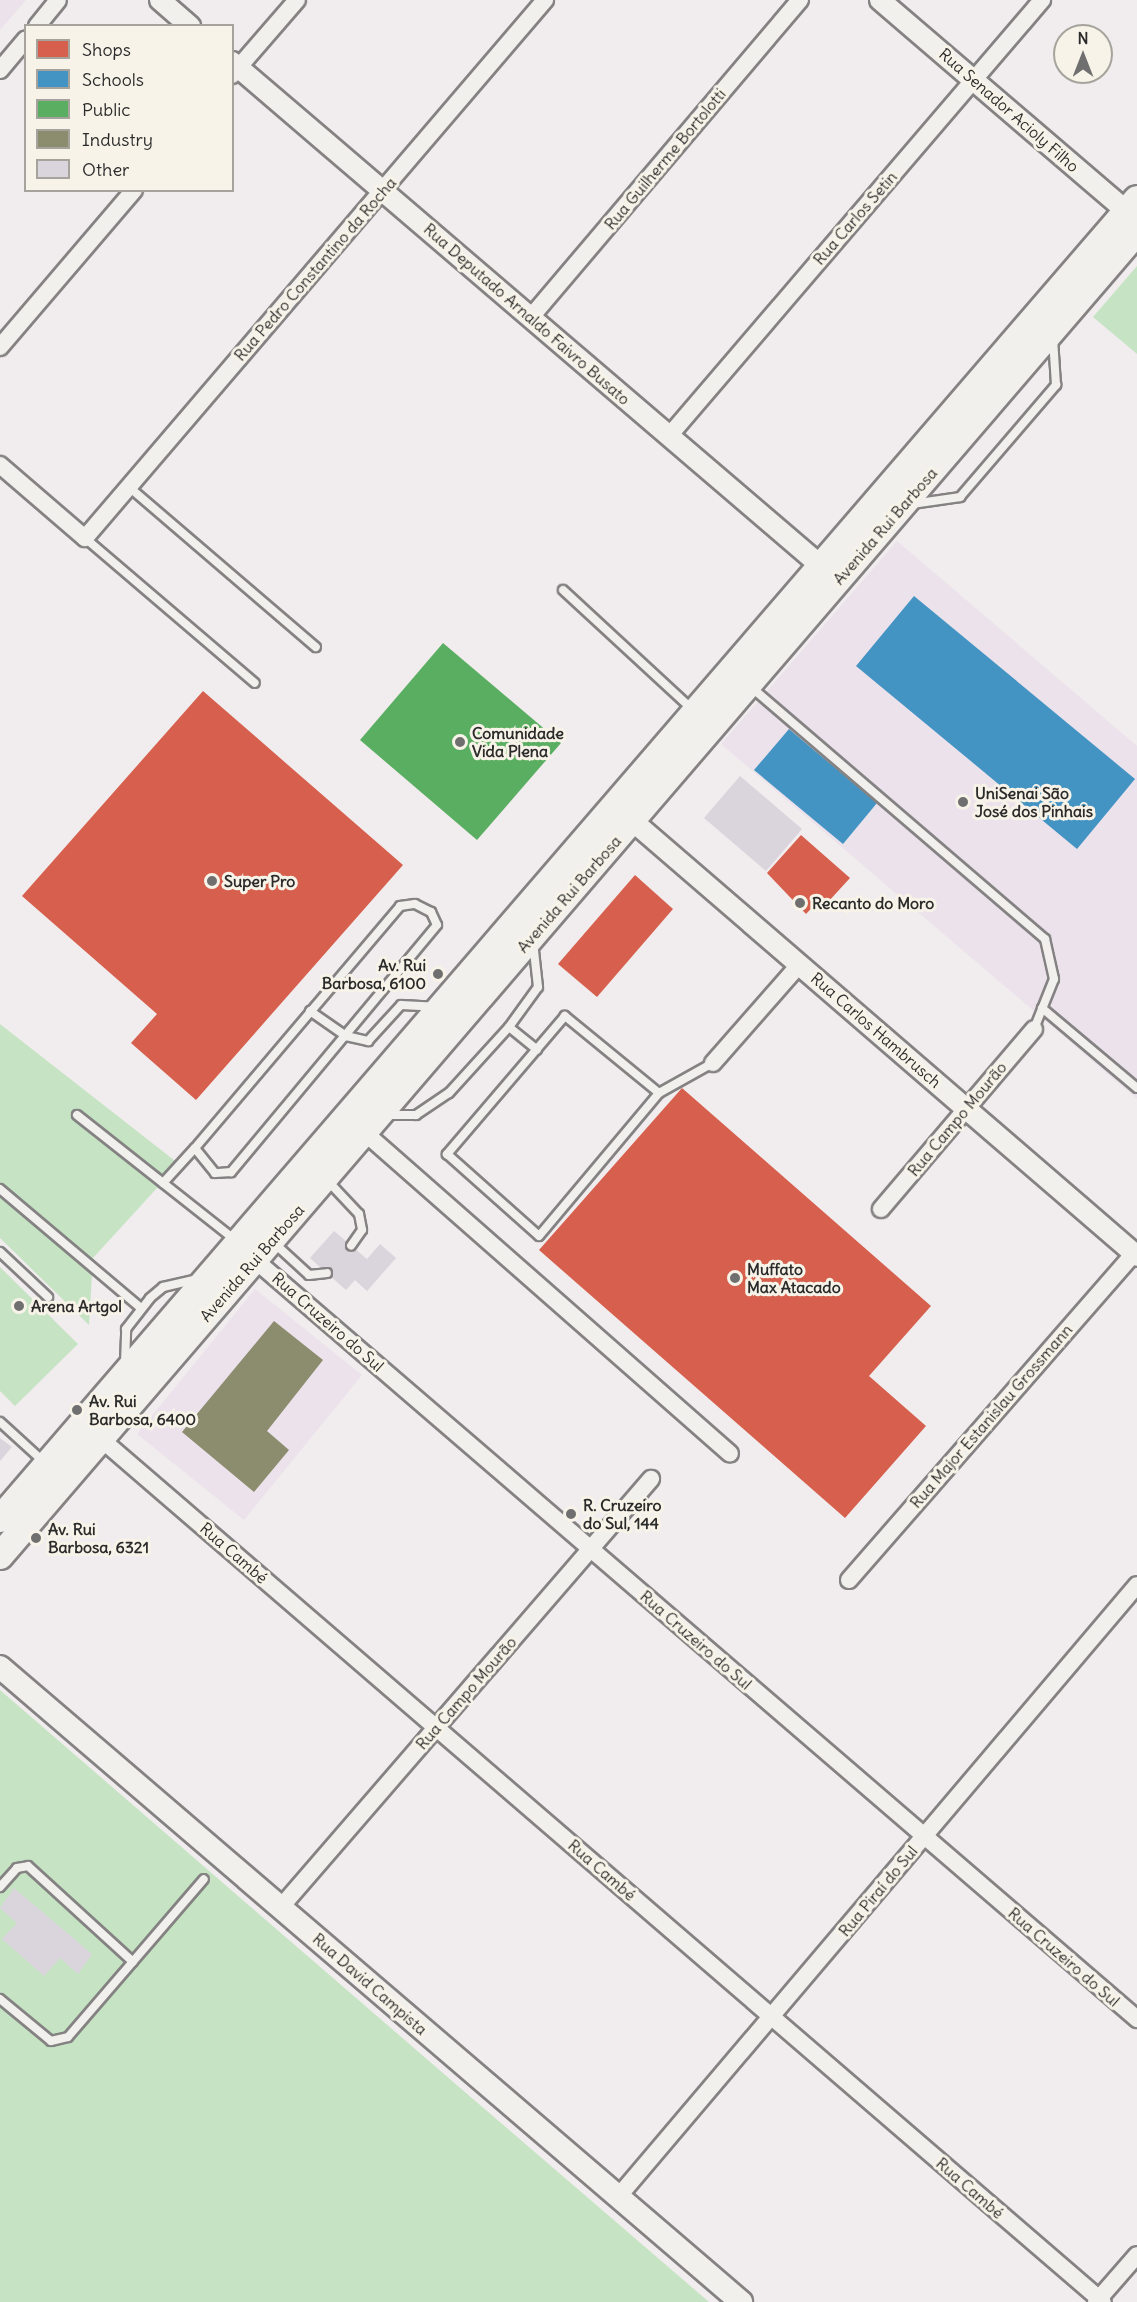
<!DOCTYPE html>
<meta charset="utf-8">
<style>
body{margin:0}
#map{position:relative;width:1137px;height:2302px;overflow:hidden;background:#f1eced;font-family:Delius,sans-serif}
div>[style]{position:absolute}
.built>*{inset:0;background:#ebe2eb}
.green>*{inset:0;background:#c6e4c4}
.shops>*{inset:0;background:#d6604d}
.schools>*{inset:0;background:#4393c3}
.public>*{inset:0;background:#5aae61}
.industry>*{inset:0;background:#8c8c6e}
.building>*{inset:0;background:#dad4dd}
.roads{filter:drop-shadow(2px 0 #848282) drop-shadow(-2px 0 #848282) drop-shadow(0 2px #848282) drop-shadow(0 -2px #848282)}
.service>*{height:8px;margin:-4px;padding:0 4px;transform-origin:4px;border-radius:4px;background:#f2f0ed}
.minor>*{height:16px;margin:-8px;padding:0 8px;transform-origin:8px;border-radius:8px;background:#f2f0ed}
.tertiary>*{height:20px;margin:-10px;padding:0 10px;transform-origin:10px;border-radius:10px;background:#f2f0ed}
.secondary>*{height:22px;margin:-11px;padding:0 11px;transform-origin:11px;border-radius:11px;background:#f2f0ed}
.primary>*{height:26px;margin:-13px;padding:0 13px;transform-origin:13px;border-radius:13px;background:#f2f0ed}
.dots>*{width:16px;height:16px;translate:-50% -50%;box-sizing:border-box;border:3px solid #f7f3e8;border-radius:50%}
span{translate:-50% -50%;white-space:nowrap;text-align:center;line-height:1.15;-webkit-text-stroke:6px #f7f3e8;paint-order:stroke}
.street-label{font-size:16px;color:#2b2b2b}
.poi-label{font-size:16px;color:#2b2b2b;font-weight:700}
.left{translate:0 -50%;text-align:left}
.right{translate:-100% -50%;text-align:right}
.legend{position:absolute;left:24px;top:24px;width:210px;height:168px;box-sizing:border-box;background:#f7f3e8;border:2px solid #a5a39c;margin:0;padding:8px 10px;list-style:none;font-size:18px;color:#2b2b2b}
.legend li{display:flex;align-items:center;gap:12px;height:30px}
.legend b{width:30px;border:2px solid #a5a39c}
.north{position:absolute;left:1053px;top:24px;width:60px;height:60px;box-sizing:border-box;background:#f7f3e8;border:2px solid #a5a39c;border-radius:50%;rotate:0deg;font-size:16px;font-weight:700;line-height:24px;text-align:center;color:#2b2b2b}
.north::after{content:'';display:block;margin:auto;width:21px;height:27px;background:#706f6f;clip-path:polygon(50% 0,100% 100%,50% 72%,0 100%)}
</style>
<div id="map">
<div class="built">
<i style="clip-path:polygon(0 0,26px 0,0 30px)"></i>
<i style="clip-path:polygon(897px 541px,1137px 746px,1137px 1099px,721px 744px)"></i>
<i style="clip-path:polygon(255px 1289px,362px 1375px,244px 1520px,137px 1434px)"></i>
</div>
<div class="green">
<i style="clip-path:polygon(1137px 266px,1137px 354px,1093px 317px)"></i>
<i style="clip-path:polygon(0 1024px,179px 1164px,93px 1258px,89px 1325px,0 1238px)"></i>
<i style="clip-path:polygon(0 1267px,78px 1344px,15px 1406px,0 1391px)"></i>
<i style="clip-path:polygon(0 1690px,466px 2093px,709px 2302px,0 2302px)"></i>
</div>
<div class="shops">
<i style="clip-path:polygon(203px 691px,403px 865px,196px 1100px,131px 1043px,157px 1014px,22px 896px)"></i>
<i style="clip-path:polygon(801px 835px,850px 878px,828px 902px,822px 897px,806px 914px,767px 873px)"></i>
<i style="clip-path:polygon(635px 875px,673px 909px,597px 997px,558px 964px)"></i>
<i style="clip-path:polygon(682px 1088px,931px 1306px,869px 1376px,926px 1426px,845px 1518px,539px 1250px)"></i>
</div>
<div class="schools">
<i style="clip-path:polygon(914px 596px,1135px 779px,1077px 849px,856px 666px)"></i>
<i style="clip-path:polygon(789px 729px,877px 803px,843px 844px,754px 770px)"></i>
</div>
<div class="public">
<i style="clip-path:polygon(443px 643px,561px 743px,477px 840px,360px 740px)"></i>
</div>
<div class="industry">
<i style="clip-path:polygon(274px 1321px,323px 1360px,267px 1431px,289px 1450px,254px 1492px,182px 1432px)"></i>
</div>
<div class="building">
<i style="clip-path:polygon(740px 776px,802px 829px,766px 871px,704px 818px)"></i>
<i style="clip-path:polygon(334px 1231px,367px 1259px,380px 1244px,396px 1258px,367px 1291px,355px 1280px,346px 1290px,310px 1258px)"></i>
<i style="clip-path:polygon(0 1438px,12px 1447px,0 1461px)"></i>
<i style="clip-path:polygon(14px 1888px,92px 1954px,78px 1974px,60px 1958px,44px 1976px,2px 1939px,17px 1923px,0 1908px)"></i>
</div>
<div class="roads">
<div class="service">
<i style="left:129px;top:487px;width:246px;rotate:40.6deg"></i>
<i style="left:912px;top:504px;width:49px;rotate:-8.3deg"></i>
<i style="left:960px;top:497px;width:148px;rotate:-49.4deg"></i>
<i style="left:1056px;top:385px;width:46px;rotate:-93.7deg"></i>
<i style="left:85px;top:538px;width:223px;rotate:40.5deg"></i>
<i style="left:563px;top:590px;width:176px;rotate:42.7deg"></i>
<i style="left:751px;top:687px;width:387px;rotate:40.6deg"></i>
<i style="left:1045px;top:939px;width:41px;rotate:77.3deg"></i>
<i style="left:1054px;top:979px;width:54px;rotate:111.8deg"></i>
<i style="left:415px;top:904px;width:18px;rotate:27deg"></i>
<i style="left:431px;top:912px;width:14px;rotate:65deg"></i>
<i style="left:437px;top:925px;width:322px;rotate:129.8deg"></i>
<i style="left:231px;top:1172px;width:16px;rotate:176deg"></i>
<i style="left:215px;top:1173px;width:32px;rotate:-129deg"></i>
<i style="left:195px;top:1148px;width:317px;rotate:-49.7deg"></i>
<i style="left:400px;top:906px;width:15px;rotate:-8deg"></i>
<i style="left:1042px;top:1008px;width:124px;rotate:40.1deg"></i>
<i style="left:310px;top:1011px;width:44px;rotate:34.8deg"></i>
<i style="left:346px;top:1036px;width:23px;rotate:13deg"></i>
<i style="left:368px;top:1041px;width:49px;rotate:-47.5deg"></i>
<i style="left:401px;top:1005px;width:35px;rotate:3deg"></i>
<i style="left:509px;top:1027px;width:36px;rotate:39deg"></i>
<i style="left:659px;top:1093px;width:122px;rotate:-140.7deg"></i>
<i style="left:565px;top:1016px;width:182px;rotate:130.5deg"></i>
<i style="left:447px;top:1154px;width:123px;rotate:41.7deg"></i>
<i style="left:539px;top:1236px;width:187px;rotate:-50deg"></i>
<i style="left:659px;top:1093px;width:62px;rotate:-29.1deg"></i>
<i style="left:77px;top:1115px;width:201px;rotate:38.3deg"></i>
<i style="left:385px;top:1115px;width:31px"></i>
<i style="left:416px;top:1115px;width:40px;rotate:-34deg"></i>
<i style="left:449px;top:1093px;width:89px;rotate:-47.7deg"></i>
<i style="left:509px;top:1027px;width:49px;rotate:-54.1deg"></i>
<i style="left:538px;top:987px;width:45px;rotate:-96.3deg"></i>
<i style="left:326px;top:1179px;width:48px;rotate:46.7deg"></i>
<i style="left:359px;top:1214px;width:16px;rotate:79deg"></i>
<i style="left:362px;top:1230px;width:19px;rotate:125deg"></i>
<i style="left:163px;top:1183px;width:47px;rotate:-47.6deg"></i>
<i style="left:0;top:1189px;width:185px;rotate:40.2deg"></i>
<i style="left:274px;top:1243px;width:47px;rotate:42.4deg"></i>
<i style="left:309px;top:1275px;width:18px;rotate:-6deg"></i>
<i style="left:0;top:1252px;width:66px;rotate:43.2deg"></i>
<i style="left:125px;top:1364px;width:35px;rotate:-88deg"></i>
<i style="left:126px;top:1329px;width:39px;rotate:-52deg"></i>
<i style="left:150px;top:1298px;width:17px;rotate:-40deg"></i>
<i style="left:163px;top:1287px;width:36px;rotate:-13deg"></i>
<i style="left:0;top:1422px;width:59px;rotate:42.3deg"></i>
<i style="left:0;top:1887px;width:25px;rotate:-48deg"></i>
<i style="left:17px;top:1868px;width:11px;rotate:-10deg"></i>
<i style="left:28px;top:1866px;width:142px;rotate:42.4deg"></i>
<i style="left:0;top:1999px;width:66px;rotate:39.5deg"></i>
<i style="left:51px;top:2041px;width:17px;rotate:-13deg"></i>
<i style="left:68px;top:2037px;width:208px;rotate:-49.3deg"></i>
</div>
<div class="minor">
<i style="left:37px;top:26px;width:33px;rotate:-51deg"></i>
<i style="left:0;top:70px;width:40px;rotate:-50deg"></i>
<i style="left:232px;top:75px;width:99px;rotate:-49.1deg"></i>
<i style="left:531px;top:317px;width:416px;rotate:-49.7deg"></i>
<i style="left:0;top:347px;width:206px;rotate:-49.5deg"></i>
<i style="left:669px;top:436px;width:574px;rotate:-49.45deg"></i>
<i style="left:0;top:465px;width:112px;rotate:40.7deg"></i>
<i style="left:85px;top:538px;width:708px;rotate:-49.47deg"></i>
<i style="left:713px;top:1063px;width:130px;rotate:-48.7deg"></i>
<i style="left:364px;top:1132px;width:487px;rotate:41.3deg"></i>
<i style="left:881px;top:1209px;width:236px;rotate:-49.6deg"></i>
<i style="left:255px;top:1260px;width:1164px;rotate:40.71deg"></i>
<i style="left:101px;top:1439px;width:1322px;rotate:40.74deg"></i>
<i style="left:849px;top:1580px;width:434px;rotate:-48.9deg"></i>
<i style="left:281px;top:1907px;width:566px;rotate:-49.16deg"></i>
<i style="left:618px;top:2197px;width:802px;rotate:-49.7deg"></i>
<i style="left:1096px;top:2302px;width:62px;rotate:-48.9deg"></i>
</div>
<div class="tertiary">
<i style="left:160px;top:0;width:40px;rotate:41deg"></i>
<i style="left:880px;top:0;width:338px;rotate:40.6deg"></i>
<i style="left:232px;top:62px;width:775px;rotate:40.55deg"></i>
<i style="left:621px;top:811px;width:681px;rotate:40.77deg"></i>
</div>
<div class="secondary">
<i style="left:0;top:1667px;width:976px;rotate:40.59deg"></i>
</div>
<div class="primary">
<i style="left:0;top:1519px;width:1742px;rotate:-49.26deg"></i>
<i style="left:0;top:1556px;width:1745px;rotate:-49.35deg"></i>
</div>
</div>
<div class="dots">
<i style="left:460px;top:742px;background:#706f6f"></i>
<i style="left:963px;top:802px;background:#706f6f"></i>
<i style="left:212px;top:881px;background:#706f6f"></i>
<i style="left:800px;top:903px;background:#706f6f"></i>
<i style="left:438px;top:974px;background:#706f6f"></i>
<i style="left:735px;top:1278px;background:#706f6f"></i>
<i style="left:19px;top:1306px;background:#706f6f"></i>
<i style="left:77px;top:1410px;background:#706f6f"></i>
<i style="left:571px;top:1514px;background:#706f6f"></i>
<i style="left:36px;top:1538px;background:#706f6f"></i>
</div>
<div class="street-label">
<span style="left:1009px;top:110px;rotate:41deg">Rua Senador Acioly Filho</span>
<span style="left:665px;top:159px;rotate:-50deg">Rua Guilherme Bortolotti</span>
<span style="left:855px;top:218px;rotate:-49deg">Rua Carlos Setin</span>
<span style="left:315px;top:269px;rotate:-49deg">Rua Pedro Constantino da Rocha</span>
<span style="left:527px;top:314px;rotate:41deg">Rua Deputado Arnaldo Faivro Busato</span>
<span style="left:885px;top:526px;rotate:-49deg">Avenida Rui Barbosa</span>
<span style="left:569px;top:894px;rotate:-49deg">Avenida Rui Barbosa</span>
<span style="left:876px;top:1030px;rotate:41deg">Rua Carlos Hambrusch</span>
<span style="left:957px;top:1119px;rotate:-50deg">Rua Campo Mourão</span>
<span style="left:252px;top:1263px;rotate:-49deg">Avenida Rui Barbosa</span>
<span style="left:328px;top:1322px;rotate:41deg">Rua Cruzeiro do Sul</span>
<span style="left:991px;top:1416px;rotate:-49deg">Rua Major Estanislau Grossmann</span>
<span style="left:234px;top:1553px;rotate:41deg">Rua Cambé</span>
<span style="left:696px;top:1640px;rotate:41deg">Rua Cruzeiro do Sul</span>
<span style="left:466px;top:1693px;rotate:-49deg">Rua Campo Mourão</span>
<span style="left:602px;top:1870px;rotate:41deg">Rua Cambé</span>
<span style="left:878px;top:1891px;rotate:-50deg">Rua Piraí do Sul</span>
<span style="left:1064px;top:1957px;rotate:41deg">Rua Cruzeiro do Sul</span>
<span style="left:370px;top:1984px;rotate:41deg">Rua David Campista</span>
<span style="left:970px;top:2188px;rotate:41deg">Rua Cambé</span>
</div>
<div class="poi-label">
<span class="left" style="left:472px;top:742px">Comunidade<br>Vida Plena</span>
<span class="left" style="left:975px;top:802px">UniSenai São<br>José dos Pinhais</span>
<span class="left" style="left:224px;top:881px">Super Pro</span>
<span class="left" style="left:812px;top:903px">Recanto do Moro</span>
<span class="right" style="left:426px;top:974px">Av. Rui<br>Barbosa, 6100</span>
<span class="left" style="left:747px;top:1278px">Muffato<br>Max Atacado</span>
<span class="left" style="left:31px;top:1306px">Arena Artgol</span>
<span class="left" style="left:89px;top:1410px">Av. Rui<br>Barbosa, 6400</span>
<span class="left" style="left:583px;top:1514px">R. Cruzeiro<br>do Sul, 144</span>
<span class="left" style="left:48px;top:1538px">Av. Rui<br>Barbosa, 6321</span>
</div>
<ul class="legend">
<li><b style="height:16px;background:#d6604d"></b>Shops</li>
<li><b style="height:16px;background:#4393c3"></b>Schools</li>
<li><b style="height:16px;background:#5aae61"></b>Public</li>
<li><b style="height:16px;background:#8c8c6e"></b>Industry</li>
<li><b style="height:16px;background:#dad4dd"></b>Other</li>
</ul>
<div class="north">N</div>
</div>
